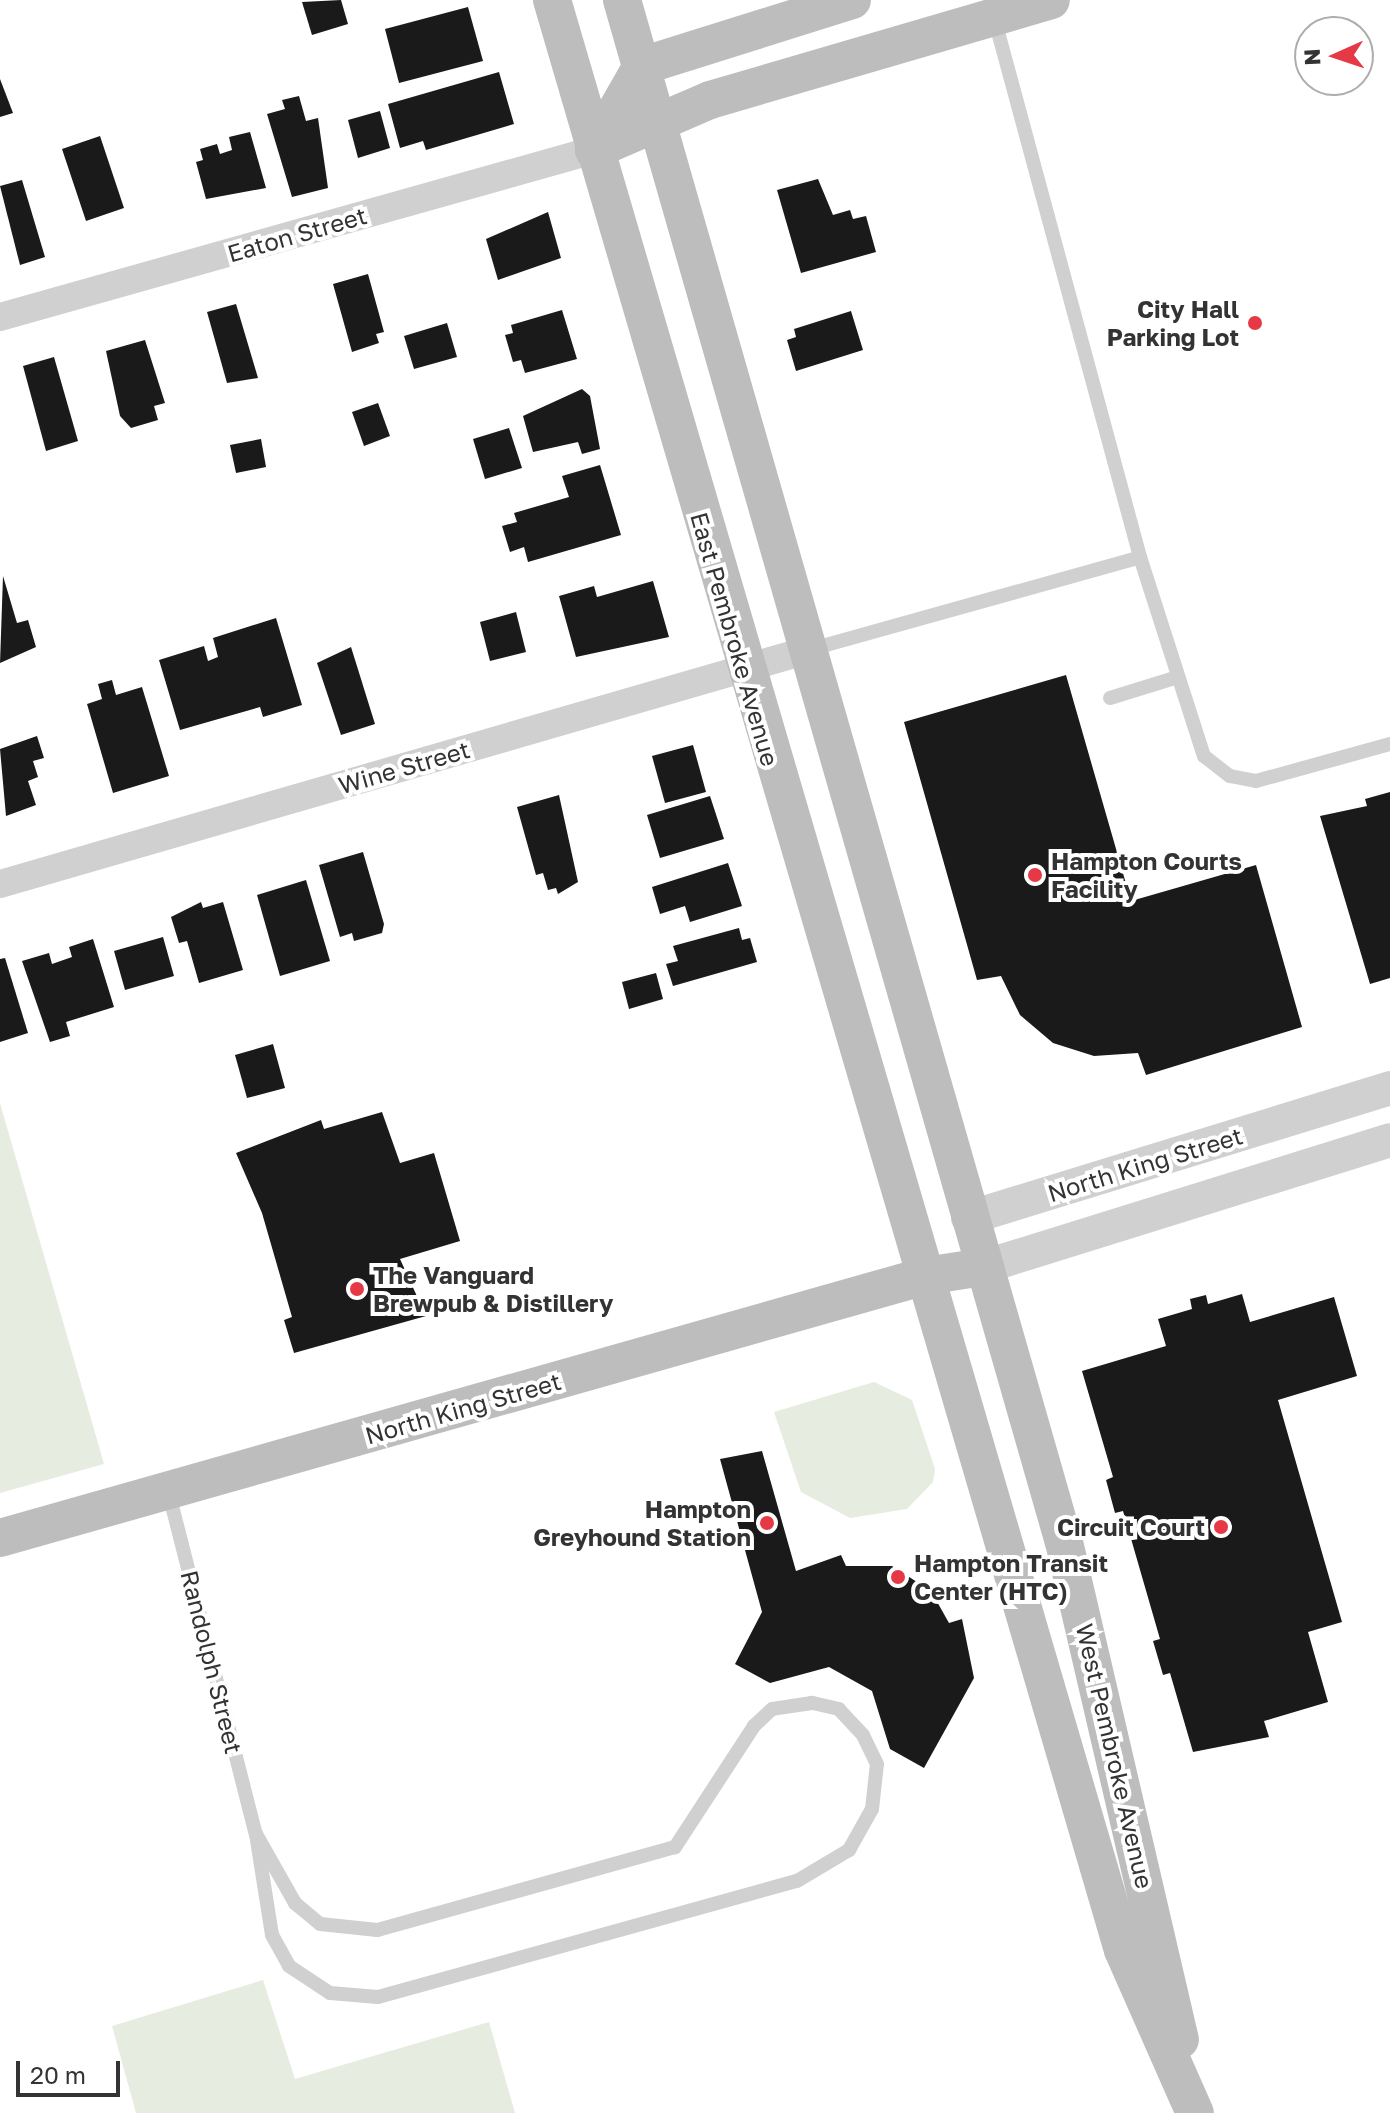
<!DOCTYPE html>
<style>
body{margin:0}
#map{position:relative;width:1390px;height:2113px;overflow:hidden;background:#fff;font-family:"Golos Text",sans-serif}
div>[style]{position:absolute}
.green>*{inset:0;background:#e6ecdf}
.building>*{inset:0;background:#1a1a1a}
.service>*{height:14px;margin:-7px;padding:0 7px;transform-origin:7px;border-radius:7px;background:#d0d0d0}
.minor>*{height:28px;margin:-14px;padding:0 14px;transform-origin:14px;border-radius:14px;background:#d0d0d0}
.tertiary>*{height:34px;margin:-17px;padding:0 17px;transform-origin:17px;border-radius:17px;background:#d0d0d0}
.secondary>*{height:38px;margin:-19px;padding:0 19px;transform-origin:19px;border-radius:19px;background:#bdbdbd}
.dots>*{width:22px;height:22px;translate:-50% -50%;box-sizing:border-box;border:4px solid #fff;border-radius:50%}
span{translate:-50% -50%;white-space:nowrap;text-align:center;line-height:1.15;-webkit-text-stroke:8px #fff;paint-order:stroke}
.street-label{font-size:24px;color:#333}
.poi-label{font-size:24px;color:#333;font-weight:700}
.right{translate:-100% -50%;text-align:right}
.left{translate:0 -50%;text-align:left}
.north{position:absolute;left:1294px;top:16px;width:80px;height:80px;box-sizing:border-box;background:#fff;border:2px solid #adadad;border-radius:50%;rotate:267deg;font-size:22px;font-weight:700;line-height:32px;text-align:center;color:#333}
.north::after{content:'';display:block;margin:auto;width:28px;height:36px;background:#e63946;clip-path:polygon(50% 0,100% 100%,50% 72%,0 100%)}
.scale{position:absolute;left:16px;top:2061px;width:104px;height:36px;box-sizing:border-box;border:4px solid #333;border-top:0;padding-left:10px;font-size:24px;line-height:28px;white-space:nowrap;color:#333;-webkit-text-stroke:6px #fff;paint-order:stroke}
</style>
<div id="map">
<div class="green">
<i style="clip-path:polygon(0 1103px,104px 1464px,0 1493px)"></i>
<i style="clip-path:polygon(874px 1382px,912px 1400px,935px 1469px,933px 1482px,907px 1509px,850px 1518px,801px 1492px,774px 1412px)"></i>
<i style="clip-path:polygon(263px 1980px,295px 2079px,489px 2022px,515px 2113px,136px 2113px,112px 2026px)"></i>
</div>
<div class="building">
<i style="clip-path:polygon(341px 0,348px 24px,312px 35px,302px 2px)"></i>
<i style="clip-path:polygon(468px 7px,483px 61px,399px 83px,385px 29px)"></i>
<i style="clip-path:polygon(499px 72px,514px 124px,426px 150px,423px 141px,400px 148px,388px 104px)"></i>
<i style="clip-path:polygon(0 79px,13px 113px,0 117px)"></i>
<i style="clip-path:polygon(299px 96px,306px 121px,318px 118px,328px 188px,292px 197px,267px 114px,285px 109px,282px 100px)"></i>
<i style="clip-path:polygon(380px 111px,390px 148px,358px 158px,348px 120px)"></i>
<i style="clip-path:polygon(250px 132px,266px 188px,206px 199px,196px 162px,203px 160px,200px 149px,217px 144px,220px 154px,232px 150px,229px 137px)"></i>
<i style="clip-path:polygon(100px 136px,124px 208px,86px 221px,62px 149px)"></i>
<i style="clip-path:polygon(818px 179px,833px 215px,850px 210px,853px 219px,866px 216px,876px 252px,801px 273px,777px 190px)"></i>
<i style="clip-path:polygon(22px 180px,45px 257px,20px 265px,0 186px)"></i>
<i style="clip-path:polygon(548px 212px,561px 258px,498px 280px,486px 239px)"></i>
<i style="clip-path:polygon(368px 274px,384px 332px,376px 334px,379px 343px,352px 352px,333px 284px)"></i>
<i style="clip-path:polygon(236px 304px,258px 378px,227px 383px,207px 312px)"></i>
<i style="clip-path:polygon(562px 310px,577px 359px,525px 373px,521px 360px,513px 362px,505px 335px,513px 333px,511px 325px)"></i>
<i style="clip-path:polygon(851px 311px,863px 350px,796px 371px,787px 340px,796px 337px,794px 329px)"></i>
<i style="clip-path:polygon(447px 323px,457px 357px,414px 369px,404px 336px)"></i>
<i style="clip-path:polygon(145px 340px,165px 403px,154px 406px,158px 420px,131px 428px,120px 416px,106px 351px)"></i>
<i style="clip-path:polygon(54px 357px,78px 441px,46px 451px,23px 366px)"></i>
<i style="clip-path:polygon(582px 389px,590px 396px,600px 449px,582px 454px,578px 442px,533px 452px,523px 416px)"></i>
<i style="clip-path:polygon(378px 403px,390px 436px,364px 446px,352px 412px)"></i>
<i style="clip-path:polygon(509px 428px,522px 468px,485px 479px,473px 439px)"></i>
<i style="clip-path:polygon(261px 439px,266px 467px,236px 473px,230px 445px)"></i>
<i style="clip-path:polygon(600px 465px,621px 535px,528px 562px,524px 547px,510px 552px,502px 526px,517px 522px,514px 513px,569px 497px,562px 476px)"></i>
<i style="clip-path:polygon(3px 576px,17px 623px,28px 620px,36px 647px,0 663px)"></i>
<i style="clip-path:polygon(653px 581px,669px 637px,576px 657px,559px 596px,594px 586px,597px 597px)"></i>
<i style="clip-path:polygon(516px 612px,526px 652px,490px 661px,480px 622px)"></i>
<i style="clip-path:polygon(276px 618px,302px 705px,263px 717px,260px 707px,180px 730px,159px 660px,204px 646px,208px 661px,218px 657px,213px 638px)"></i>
<i style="clip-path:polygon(351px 647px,375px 724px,341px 735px,317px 663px)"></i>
<i style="clip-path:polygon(1066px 675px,1131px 901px,1256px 865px,1302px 1027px,1146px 1075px,1138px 1053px,1094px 1056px,1053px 1043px,1020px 1015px,1001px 976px,977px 980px,904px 722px)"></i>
<i style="clip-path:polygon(112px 680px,116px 695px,142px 687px,169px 776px,113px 793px,87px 704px,102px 699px,98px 684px)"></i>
<i style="clip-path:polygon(37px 736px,44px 758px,33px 761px,38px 777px,28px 781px,36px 805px,6px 816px,0 749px)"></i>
<i style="clip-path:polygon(693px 745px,706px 792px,665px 803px,652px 756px)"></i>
<i style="clip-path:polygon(1390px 792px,1390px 978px,1370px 984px,1320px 816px,1367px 806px,1365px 799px)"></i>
<i style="clip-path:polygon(559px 795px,578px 882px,558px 894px,556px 888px,548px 890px,543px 873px,536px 875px,517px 807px)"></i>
<i style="clip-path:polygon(710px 796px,724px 839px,660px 858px,647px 815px)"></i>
<i style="clip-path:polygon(363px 852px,384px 924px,382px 933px,354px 941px,352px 933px,340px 937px,319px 865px)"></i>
<i style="clip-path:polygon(728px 863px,742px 906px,690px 922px,685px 906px,660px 914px,652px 887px)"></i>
<i style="clip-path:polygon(306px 880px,330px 961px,280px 976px,257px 895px)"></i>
<i style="clip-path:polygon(201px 902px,203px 908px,223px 902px,243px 970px,199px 983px,187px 941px,179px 943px,171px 917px)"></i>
<i style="clip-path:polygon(739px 928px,742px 940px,750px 938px,757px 962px,673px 986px,666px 964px,678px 961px,673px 946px)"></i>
<i style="clip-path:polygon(163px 937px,174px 976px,125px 990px,114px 951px)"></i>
<i style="clip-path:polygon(93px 939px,114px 1007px,66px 1022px,70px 1036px,50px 1042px,22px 961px,49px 953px,52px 964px,72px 957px,69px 947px)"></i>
<i style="clip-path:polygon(5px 958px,28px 1033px,0 1042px,0 959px)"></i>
<i style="clip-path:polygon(656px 973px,663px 999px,629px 1009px,622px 982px)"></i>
<i style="clip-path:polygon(273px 1044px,285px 1088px,247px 1098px,235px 1055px)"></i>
<i style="clip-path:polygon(382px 1112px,400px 1163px,434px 1153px,460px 1241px,400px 1259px,426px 1316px,294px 1353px,284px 1320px,292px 1317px,262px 1213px,236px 1153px,321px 1120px,324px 1129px)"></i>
<i style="clip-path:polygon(1242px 1294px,1250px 1322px,1334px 1297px,1357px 1376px,1278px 1400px,1342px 1622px,1308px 1632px,1328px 1702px,1264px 1721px,1269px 1737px,1193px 1752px,1170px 1673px,1163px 1675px,1153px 1641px,1160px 1639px,1123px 1511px,1115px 1513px,1106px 1480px,1113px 1477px,1082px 1371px,1166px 1346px,1158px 1319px,1192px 1309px,1190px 1299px,1206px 1295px,1208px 1304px)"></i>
<i style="clip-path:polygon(762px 1451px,796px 1571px,841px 1555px,846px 1566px,892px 1566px,931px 1591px,949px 1623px,962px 1619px,974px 1678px,924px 1768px,890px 1749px,872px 1691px,829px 1667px,770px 1683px,735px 1664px,762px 1612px,720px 1459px)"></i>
</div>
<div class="service">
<i style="left:994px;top:17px;width:559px;rotate:74.87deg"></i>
<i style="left:1140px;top:557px;width:209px;rotate:72.2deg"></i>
<i style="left:1204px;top:756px;width:33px;rotate:38deg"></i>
<i style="left:1230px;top:776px;width:26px;rotate:11deg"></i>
<i style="left:1256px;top:781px;width:139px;rotate:-15.4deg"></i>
<i style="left:808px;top:650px;width:345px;rotate:-15.6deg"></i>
<i style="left:1110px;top:698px;width:71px;rotate:-17.2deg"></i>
<i style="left:168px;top:1490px;width:355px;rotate:75.7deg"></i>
<i style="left:256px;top:1834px;width:102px;rotate:81deg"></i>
<i style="left:272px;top:1935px;width:35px;rotate:61deg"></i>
<i style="left:289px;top:1966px;width:49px;rotate:33.4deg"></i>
<i style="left:330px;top:1993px;width:48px;rotate:4.8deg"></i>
<i style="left:378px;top:1997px;width:435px;rotate:-15.5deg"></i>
<i style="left:797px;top:1881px;width:61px;rotate:-30.8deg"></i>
<i style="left:849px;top:1850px;width:47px;rotate:-60.7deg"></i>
<i style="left:872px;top:1809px;width:45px;rotate:-83.7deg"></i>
<i style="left:877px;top:1764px;width:32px;rotate:-116deg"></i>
<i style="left:863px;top:1735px;width:35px;rotate:-133deg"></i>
<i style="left:839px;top:1709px;width:28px;rotate:-167deg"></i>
<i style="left:812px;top:1703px;width:40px;rotate:171.5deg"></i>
<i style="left:772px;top:1709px;width:25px;rotate:137deg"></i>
<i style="left:754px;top:1726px;width:145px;rotate:123.1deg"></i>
<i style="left:675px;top:1847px;width:309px;rotate:164.4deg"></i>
<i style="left:377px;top:1930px;width:57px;rotate:-174deg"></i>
<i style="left:320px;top:1924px;width:33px;rotate:-140deg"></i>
<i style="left:295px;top:1903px;width:79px;rotate:-119.5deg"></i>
</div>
<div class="minor">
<i style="left:0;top:317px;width:617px;rotate:-15.7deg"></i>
<i style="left:0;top:884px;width:841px;rotate:-16.15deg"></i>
</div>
<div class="tertiary">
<i style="left:968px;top:1218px;width:442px;rotate:-17.1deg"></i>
<i style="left:983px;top:1267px;width:426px;rotate:-17.3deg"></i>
</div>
<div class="secondary">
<i style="left:552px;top:0;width:2032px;rotate:73.68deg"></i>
<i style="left:1123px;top:1950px;width:178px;rotate:66.2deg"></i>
<i style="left:622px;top:0;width:1604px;rotate:74.01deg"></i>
<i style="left:1064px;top:1542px;width:511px;rotate:76.89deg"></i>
<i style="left:594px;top:150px;width:126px;rotate:-23.3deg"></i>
<i style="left:710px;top:100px;width:355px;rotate:-16.3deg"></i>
<i style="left:594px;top:150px;width:97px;rotate:-60.3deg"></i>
<i style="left:642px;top:66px;width:220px;rotate:-17.4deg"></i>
<i style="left:0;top:1538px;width:961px;rotate:-15.81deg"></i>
<i style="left:925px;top:1276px;width:59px;rotate:-8.8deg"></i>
</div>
<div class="dots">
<i style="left:1255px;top:323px;background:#e63946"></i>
<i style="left:1035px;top:875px;background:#e63946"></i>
<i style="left:357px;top:1289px;background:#e63946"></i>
<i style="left:767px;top:1523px;background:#e63946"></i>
<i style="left:1221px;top:1527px;background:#e63946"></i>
<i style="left:898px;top:1577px;background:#e63946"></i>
</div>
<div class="street-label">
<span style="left:297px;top:234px;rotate:-16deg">Eaton Street</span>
<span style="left:735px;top:639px;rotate:74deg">East Pembroke Avenue</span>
<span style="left:404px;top:767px;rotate:-16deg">Wine Street</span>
<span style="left:1145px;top:1164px;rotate:-17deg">North King Street</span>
<span style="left:463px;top:1408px;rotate:-16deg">North King Street</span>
<span style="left:212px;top:1662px;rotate:76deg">Randolph Street</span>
<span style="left:1115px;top:1756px;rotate:77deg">West Pembroke Avenue</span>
</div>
<div class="poi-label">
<span class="right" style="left:1239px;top:323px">City Hall<br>Parking Lot</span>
<span class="left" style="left:1051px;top:875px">Hampton Courts<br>Facility</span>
<span class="left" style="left:373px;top:1289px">The Vanguard<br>Brewpub &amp; Distillery</span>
<span class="right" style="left:751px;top:1523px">Hampton<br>Greyhound Station</span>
<span class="right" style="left:1205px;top:1527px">Circuit Court</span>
<span class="left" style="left:914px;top:1577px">Hampton Transit<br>Center (HTC)</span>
</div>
<div class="north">N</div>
<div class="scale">20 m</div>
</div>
